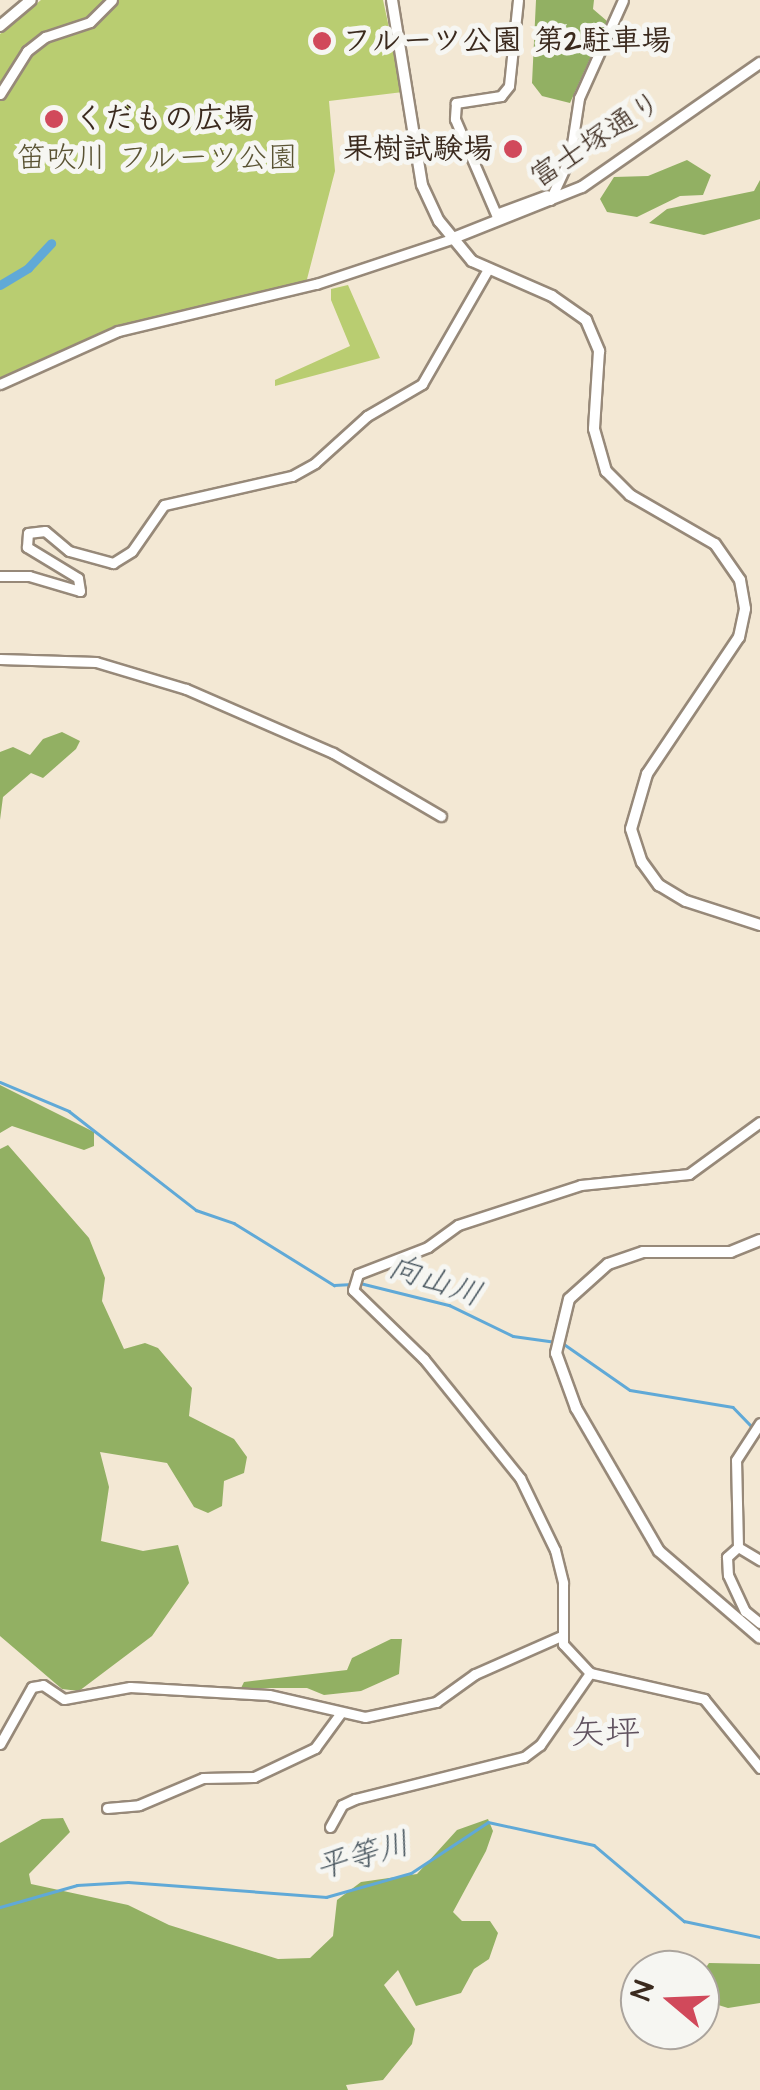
<!DOCTYPE html>
<meta charset="utf-8">
<style>
body{margin:0}
#map{position:relative;width:760px;height:2090px;overflow:hidden;background:#f3e8d4;font-family:"Architects Daughter","Klee One",sans-serif}
div>[style]{position:absolute}
.green>*{inset:0;background:#b9cd71}
.forest>*{inset:0;background:#92b063}
.stream>*{height:2.5px;margin:-1.25px;padding:0 1.25px;transform-origin:1.25px;border-radius:1.25px;background:#60a9d7}
.canal>*{height:9px;margin:-4.5px;padding:0 4.5px;transform-origin:4.5px;border-radius:4.5px;background:#60a9d7}
.roads{filter:drop-shadow(2px 0 #978979) drop-shadow(-2px 0 #978979) drop-shadow(0 2px #978979) drop-shadow(0 -2px #978979)}
.minor>*{height:9px;margin:-4.5px;padding:0 4.5px;transform-origin:4.5px;border-radius:4.5px;background:#fff}
.tertiary>*{height:10px;margin:-5px;padding:0 5px;transform-origin:5px;border-radius:5px;background:#fff}
.dots>*{width:28px;height:28px;translate:-50% -50%;box-sizing:border-box;border:5px solid #f6f6f2;border-radius:50%}
span{translate:-50% -50%;white-space:nowrap;text-align:center;line-height:1.15;-webkit-text-stroke:10px #f6f6f2;paint-order:stroke}
.poi-label{font-size:30px;color:#3b2a1e;font-weight:700}
.left{translate:0 -50%;text-align:left}
.right{translate:-100% -50%;text-align:right}
.street-label{font-size:30px;color:#3b2a1e}
.park-label{font-size:30px;color:#5a5333}
.water-label{font-size:32px;color:#48565f;font-style:italic}
.quarter-label{font-size:35px;color:#60525f}
.north{position:absolute;left:620px;top:1950px;width:100px;height:100px;box-sizing:border-box;background:#f6f6f2;border:2px solid #aba49d;border-radius:50%;rotate:289deg;font-size:28px;font-weight:700;line-height:40px;text-align:center;color:#3b2a1e}
.north::after{content:'';display:block;margin:auto;width:35px;height:45px;background:#d1495b;clip-path:polygon(50% 0,100% 100%,50% 72%,0 100%)}
</style>
<div id="map">
<div class="green">
<i style="clip-path:polygon(41px 0,383px 0,403px 92px,329px 101px,335px 171px,306px 283px,130px 323px,0 379px,0 34px)"></i>
<i style="clip-path:polygon(348px 285px,380px 358px,275px 386px,275px 380px,350px 346px,331px 300px,331px 289px)"></i>
</div>
<div class="forest">
<i style="clip-path:polygon(536px 0,594px 0,593px 9px,607px 21px,570px 103px,542px 96px,532px 83px)"></i>
<i style="clip-path:polygon(687px 160px,711px 175px,703px 195px,680px 196px,637px 217px,607px 212px,600px 199px,614px 177px,648px 176px)"></i>
<i style="clip-path:polygon(760px 180px,760px 219px,704px 235px,649px 223px,667px 209px,754px 191px)"></i>
<i style="clip-path:polygon(62px 732px,80px 741px,76px 749px,43px 778px,31px 773px,3px 797px,0 820px,0 752px,13px 747px,30px 755px,43px 739px)"></i>
<i style="clip-path:polygon(0 1085px,94px 1132px,94px 1146px,84px 1150px,12px 1126px,0 1133px)"></i>
<i style="clip-path:polygon(8px 1145px,89px 1238px,105px 1278px,102px 1301px,124px 1349px,145px 1343px,158px 1348px,192px 1388px,189px 1416px,234px 1439px,247px 1457px,244px 1473px,224px 1481px,222px 1506px,208px 1513px,194px 1507px,167px 1463px,100px 1452px,109px 1487px,101px 1541px,143px 1551px,178px 1545px,189px 1583px,152px 1636px,79px 1691px,62px 1689px,0 1636px,0 1149px)"></i>
<i style="clip-path:polygon(391px 1639px,402px 1639px,399px 1674px,361px 1691px,324px 1695px,307px 1688px,241px 1688px,244px 1682px,347px 1670px,352px 1658px)"></i>
<i style="clip-path:polygon(63px 1818px,70px 1832px,29px 1874px,31px 1884px,128px 1905px,169px 1925px,278px 1959px,310px 1958px,333px 1936px,337px 1900px,361px 1882px,417px 1874px,457px 1830px,488px 1819px,493px 1831px,486px 1851px,453px 1912px,462px 1921px,490px 1921px,498px 1933px,489px 1959px,474px 1969px,461px 1993px,416px 2006px,398px 1970px,384px 1985px,415px 2029px,412px 2044px,383px 2080px,346px 2085px,348px 2090px,0 2090px,0 1843px,42px 1819px)"></i>
<i style="clip-path:polygon(709px 1963px,760px 1964px,760px 2003px,728px 2008px,702px 2000px,700px 1976px)"></i>
</div>
<div class="stream">
<i style="left:0;top:1082px;width:75px;rotate:22.8deg"></i>
<i style="left:69px;top:1111px;width:161px;rotate:37.9deg"></i>
<i style="left:196px;top:1210px;width:40px;rotate:18.9deg"></i>
<i style="left:234px;top:1223px;width:118px;rotate:31.8deg"></i>
<i style="left:334px;top:1285px;width:18px;rotate:-3deg"></i>
<i style="left:360px;top:1283px;width:92px;rotate:13.9deg"></i>
<i style="left:449px;top:1305px;width:71px;rotate:25.8deg"></i>
<i style="left:513px;top:1336px;width:43px;rotate:7.9deg"></i>
<i style="left:564px;top:1344px;width:80px;rotate:34.9deg"></i>
<i style="left:630px;top:1390px;width:104px;rotate:9.4deg"></i>
<i style="left:733px;top:1407px;width:30px;rotate:46deg"></i>
<i style="left:0;top:1907px;width:80px;rotate:-15.9deg"></i>
<i style="left:77px;top:1885px;width:51px;rotate:-3.4deg"></i>
<i style="left:128px;top:1882px;width:199px;rotate:4.3deg"></i>
<i style="left:326px;top:1897px;width:88px;rotate:-15.8deg"></i>
<i style="left:411px;top:1873px;width:92px;rotate:-33.5deg"></i>
<i style="left:488px;top:1822px;width:108px;rotate:12.2deg"></i>
<i style="left:594px;top:1845px;width:118px;rotate:40.2deg"></i>
<i style="left:684px;top:1921px;width:78px;rotate:11.9deg"></i>
</div>
<div class="canal">
<i style="left:0;top:285px;width:33px;rotate:-31deg"></i>
<i style="left:28px;top:268px;width:34px;rotate:-47deg"></i>
</div>
<div class="roads">
<div class="minor">
<i style="left:518px;top:0;width:86px;rotate:96deg"></i>
<i style="left:509px;top:86px;width:13px;rotate:129deg"></i>
<i style="left:501px;top:96px;width:46px;rotate:171.2deg"></i>
<i style="left:456px;top:103px;width:16px;rotate:94deg"></i>
<i style="left:455px;top:119px;width:103px;rotate:66.7deg"></i>
<i style="left:496px;top:214px;width:54px;rotate:-20.4deg"></i>
<i style="left:0;top:94px;width:51px;rotate:-57.9deg"></i>
<i style="left:27px;top:51px;width:23px;rotate:-38deg"></i>
<i style="left:45px;top:37px;width:47px;rotate:-18.4deg"></i>
<i style="left:90px;top:22px;width:31px;rotate:-45deg"></i>
<i style="left:550px;top:200px;width:47px;rotate:-65.1deg"></i>
<i style="left:570px;top:157px;width:60px;rotate:-81.3deg"></i>
<i style="left:579px;top:98px;width:107px;rotate:-65.8deg"></i>
<i style="left:0;top:384px;width:129px;rotate:-24.2deg"></i>
<i style="left:118px;top:331px;width:204px;rotate:-13.4deg"></i>
<i style="left:316px;top:284px;width:142px;rotate:-18.4deg"></i>
<i style="left:0;top:576px;width:29px"></i>
<i style="left:29px;top:576px;width:53px;rotate:16.4deg"></i>
<i style="left:80px;top:591px;width:13px;rotate:-99deg"></i>
<i style="left:78px;top:578px;width:60px;rotate:-148.7deg"></i>
<i style="left:27px;top:547px;width:14px;rotate:-86deg"></i>
<i style="left:28px;top:533px;width:17px;rotate:-7deg"></i>
<i style="left:45px;top:531px;width:31px;rotate:40deg"></i>
<i style="left:69px;top:551px;width:46px;rotate:15.3deg"></i>
<i style="left:113px;top:563px;width:22px;rotate:-32deg"></i>
<i style="left:132px;top:551px;width:56px;rotate:-55.2deg"></i>
<i style="left:164px;top:505px;width:131px;rotate:-12.8deg"></i>
<i style="left:292px;top:476px;width:26px;rotate:-29deg"></i>
<i style="left:315px;top:463px;width:70px;rotate:-42.1deg"></i>
<i style="left:367px;top:416px;width:64px;rotate:-30.2deg"></i>
<i style="left:422px;top:384px;width:130px;rotate:-60.1deg"></i>
<i style="left:0;top:659px;width:96px;rotate:1.8deg"></i>
<i style="left:96px;top:662px;width:94px;rotate:16.7deg"></i>
<i style="left:186px;top:689px;width:160px;rotate:23.5deg"></i>
<i style="left:333px;top:753px;width:125px;rotate:30.3deg"></i>
<i style="left:760px;top:1122px;width:88px;rotate:143.8deg"></i>
<i style="left:689px;top:1174px;width:109px;rotate:174.2deg"></i>
<i style="left:581px;top:1185px;width:129px;rotate:162deg"></i>
<i style="left:458px;top:1225px;width:37px;rotate:144deg"></i>
<i style="left:428px;top:1247px;width:75px;rotate:158.9deg"></i>
<i style="left:358px;top:1274px;width:17px;rotate:107deg"></i>
<i style="left:353px;top:1290px;width:99px;rotate:44.2deg"></i>
<i style="left:424px;top:1359px;width:153px;rotate:51.1deg"></i>
<i style="left:520px;top:1478px;width:80px;rotate:64.1deg"></i>
<i style="left:555px;top:1550px;width:34px;rotate:76deg"></i>
<i style="left:563px;top:1583px;width:61px;rotate:90deg"></i>
<i style="left:563px;top:1644px;width:40px;rotate:47deg"></i>
<i style="left:590px;top:1673px;width:117px;rotate:12.8deg"></i>
<i style="left:704px;top:1699px;width:89px;rotate:50.9deg"></i>
<i style="left:738px;top:1547px;width:87px;rotate:-91.3deg"></i>
<i style="left:736px;top:1460px;width:44px;rotate:-57deg"></i>
<i style="left:738px;top:1547px;width:15px;rotate:138deg"></i>
<i style="left:727px;top:1557px;width:18px;rotate:87deg"></i>
<i style="left:728px;top:1575px;width:40px;rotate:65deg"></i>
<i style="left:745px;top:1611px;width:19px;rotate:39deg"></i>
<i style="left:738px;top:1547px;width:26px;rotate:31deg"></i>
<i style="left:0;top:1744px;width:65px;rotate:-60.7deg"></i>
<i style="left:32px;top:1687px;width:11px;rotate:-10deg"></i>
<i style="left:43px;top:1685px;width:25px;rotate:34deg"></i>
<i style="left:64px;top:1699px;width:67px;rotate:-10.3deg"></i>
<i style="left:130px;top:1687px;width:139px;rotate:3.3deg"></i>
<i style="left:269px;top:1695px;width:98px;rotate:12.9deg"></i>
<i style="left:365px;top:1717px;width:73px;rotate:-11.9deg"></i>
<i style="left:436px;top:1702px;width:48px;rotate:-35.7deg"></i>
<i style="left:475px;top:1674px;width:94px;rotate:-23.8deg"></i>
<i style="left:107px;top:1808px;width:32px;rotate:-5deg"></i>
<i style="left:139px;top:1805px;width:69px;rotate:-22.9deg"></i>
<i style="left:203px;top:1778px;width:51px;rotate:-1.1deg"></i>
<i style="left:254px;top:1777px;width:68px;rotate:-25.4deg"></i>
<i style="left:315px;top:1748px;width:42px;rotate:-53.7deg"></i>
<i style="left:330px;top:1827px;width:25px;rotate:-61deg"></i>
<i style="left:342px;top:1805px;width:14px;rotate:-25deg"></i>
<i style="left:355px;top:1799px;width:174px;rotate:-14deg"></i>
<i style="left:524px;top:1757px;width:20px;rotate:-37deg"></i>
<i style="left:540px;top:1745px;width:88px;rotate:-55.2deg"></i>
</div>
<div class="tertiary">
<i style="left:392px;top:0;width:187px;rotate:80.8deg"></i>
<i style="left:422px;top:185px;width:40px;rotate:65deg"></i>
<i style="left:439px;top:221px;width:52px;rotate:50.5deg"></i>
<i style="left:472px;top:261px;width:87px;rotate:23.6deg"></i>
<i style="left:552px;top:296px;width:42px;rotate:35.2deg"></i>
<i style="left:586px;top:320px;width:34px;rotate:67deg"></i>
<i style="left:599px;top:351px;width:78px;rotate:93.7deg"></i>
<i style="left:594px;top:429px;width:44px;rotate:74.1deg"></i>
<i style="left:606px;top:471px;width:34px;rotate:45deg"></i>
<i style="left:630px;top:495px;width:98px;rotate:30deg"></i>
<i style="left:715px;top:544px;width:44px;rotate:55.2deg"></i>
<i style="left:740px;top:580px;width:29px;rotate:80deg"></i>
<i style="left:745px;top:609px;width:29px;rotate:102deg"></i>
<i style="left:739px;top:637px;width:165px;rotate:123.9deg"></i>
<i style="left:647px;top:774px;width:57px;rotate:106.2deg"></i>
<i style="left:631px;top:829px;width:35px;rotate:72deg"></i>
<i style="left:642px;top:862px;width:29px;rotate:54deg"></i>
<i style="left:659px;top:885px;width:31px;rotate:31deg"></i>
<i style="left:686px;top:901px;width:78px;rotate:18deg"></i>
<i style="left:0;top:26px;width:40px;rotate:-40deg"></i>
<i style="left:451px;top:239px;width:141px;rotate:-21.7deg"></i>
<i style="left:582px;top:187px;width:217px;rotate:-34.9deg"></i>
<i style="left:760px;top:1240px;width:31px;rotate:158deg"></i>
<i style="left:731px;top:1252px;width:88px;rotate:180deg"></i>
<i style="left:643px;top:1252px;width:37px;rotate:161deg"></i>
<i style="left:608px;top:1264px;width:52px;rotate:138.1deg"></i>
<i style="left:569px;top:1299px;width:56px;rotate:103.5deg"></i>
<i style="left:556px;top:1353px;width:59px;rotate:70deg"></i>
<i style="left:576px;top:1408px;width:165px;rotate:59.9deg"></i>
<i style="left:659px;top:1551px;width:133px;rotate:40.7deg"></i>
</div>
</div>
<div class="dots">
<i style="left:322px;top:41px;background:#d1495b"></i>
<i style="left:54px;top:119px;background:#d1495b"></i>
<i style="left:513px;top:149px;background:#d1495b"></i>
</div>
<div class="poi-label">
<span class="left" style="left:342px;top:41px">フルーツ公園 第2駐車場</span>
<span class="left" style="left:74px;top:119px">くだもの広場</span>
<span class="right" style="left:493px;top:149px">果樹試験場</span>
</div>
<div class="street-label">
<span style="left:596px;top:140px;rotate:-33deg">富士塚通り</span>
</div>
<div class="park-label">
<span style="left:157px;top:158px">笛吹川 フルーツ公園</span>
</div>
<div class="water-label">
<span style="left:435px;top:1282px;rotate:19deg">向山川</span>
<span style="left:363px;top:1857px;rotate:-16deg">平等川</span>
</div>
<div class="quarter-label">
<span style="left:605px;top:1734px">矢坪</span>
</div>
<div class="north">N</div>
</div>
